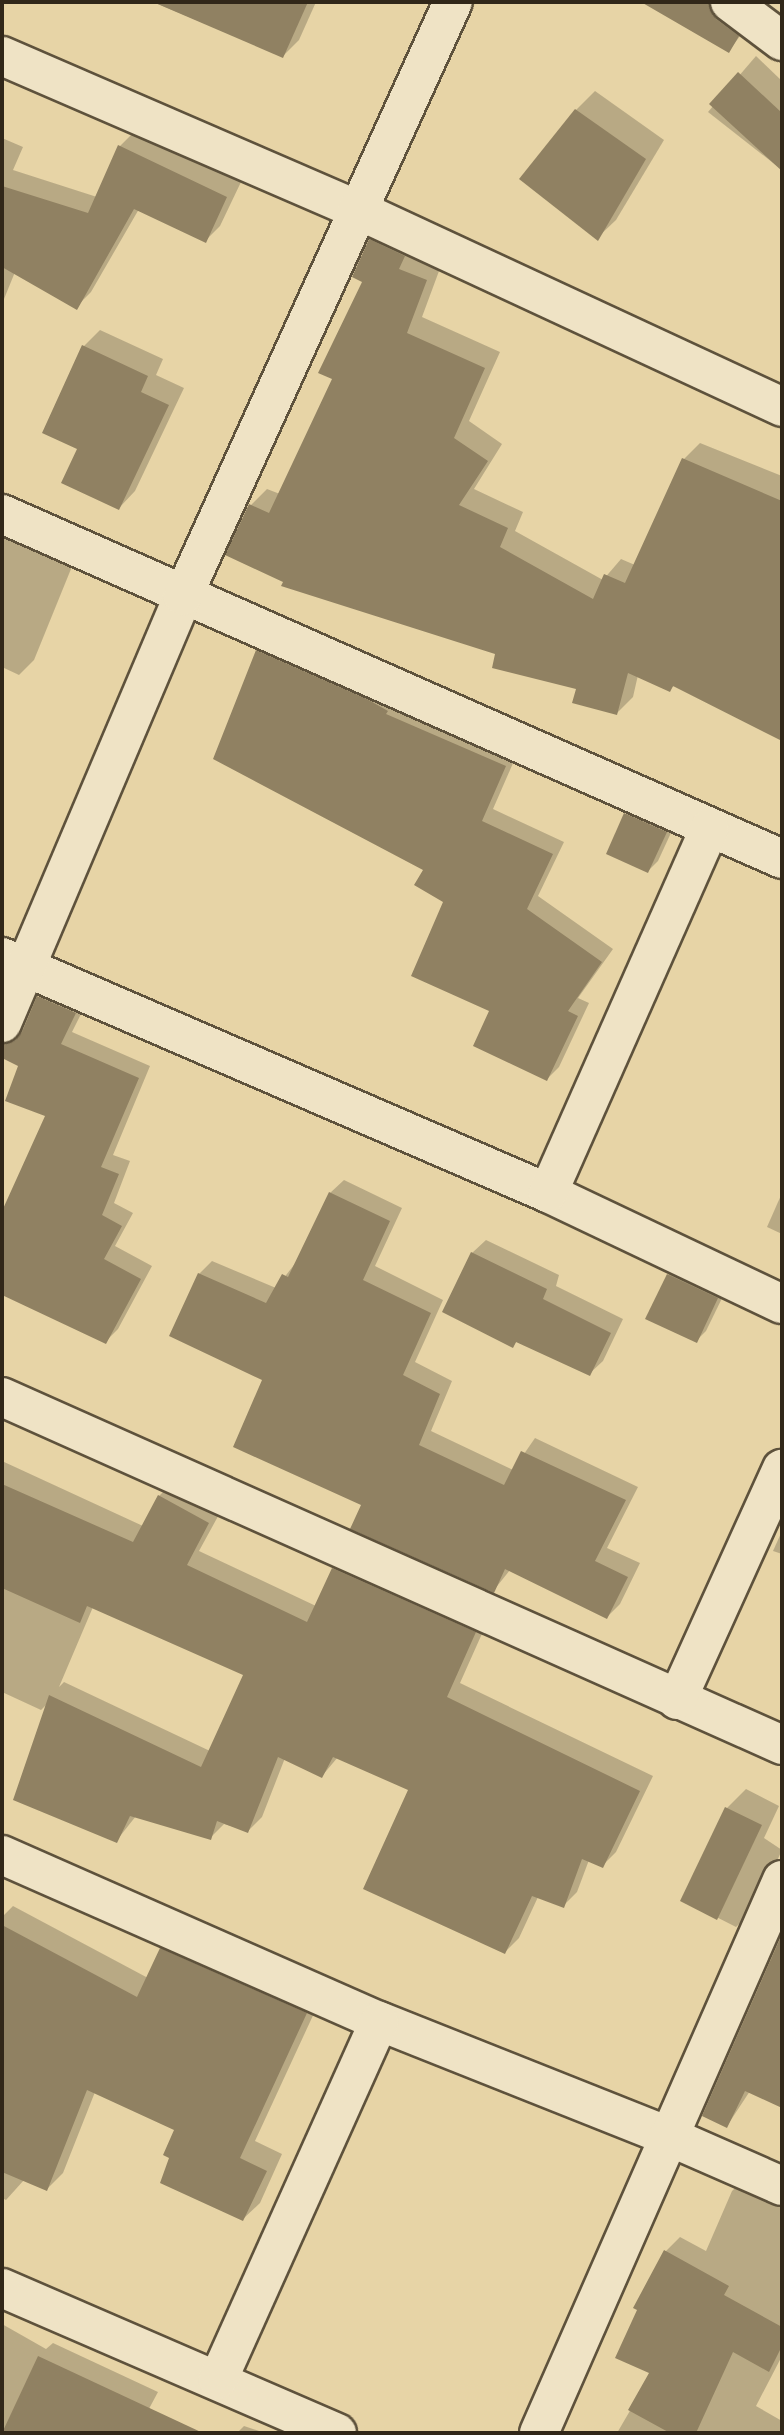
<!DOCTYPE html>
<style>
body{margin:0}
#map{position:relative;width:784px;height:2435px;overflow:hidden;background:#e7d4a6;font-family:"Libre Bodoni",serif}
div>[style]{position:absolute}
.shadow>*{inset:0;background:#0003}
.building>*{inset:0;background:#908162}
.roads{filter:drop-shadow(2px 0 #5e523c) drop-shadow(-2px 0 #5e523c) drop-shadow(0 2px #5e523c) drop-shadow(0 -2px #5e523c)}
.minor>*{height:38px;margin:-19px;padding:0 19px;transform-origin:19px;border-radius:19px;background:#efe3c5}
span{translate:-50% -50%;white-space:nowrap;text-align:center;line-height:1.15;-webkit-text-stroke:7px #efe3c5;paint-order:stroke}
.frame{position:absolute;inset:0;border:4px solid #312719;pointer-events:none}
</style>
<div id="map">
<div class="shadow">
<i style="clip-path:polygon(153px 2px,316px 2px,299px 40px,283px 56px)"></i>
<i style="clip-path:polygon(706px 2px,720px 2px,748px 25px,729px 51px,690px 28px)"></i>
<i style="clip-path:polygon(756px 56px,782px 81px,782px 170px,708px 112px)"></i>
<i style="clip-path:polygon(595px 91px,664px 140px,616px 220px,597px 238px,576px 110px)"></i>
<i style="clip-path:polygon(135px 131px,241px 182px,220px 226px,205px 241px,139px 209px,91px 292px,76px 307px,15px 272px,2px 304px,2px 138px,23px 147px,13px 170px,97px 197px,120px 146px)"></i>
<i style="clip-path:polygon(387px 224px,442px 263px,422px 317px,500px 352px,469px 421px,502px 444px,474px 489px,523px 512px,515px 531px,603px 580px,621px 559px,635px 565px,684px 459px,700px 443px,782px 476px,780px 738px,675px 685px,669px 690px,638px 675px,633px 697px,617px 713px,578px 688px,498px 653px,285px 581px,228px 555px,251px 505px,267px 489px,280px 494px,334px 378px,364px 281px,371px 240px)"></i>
<i style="clip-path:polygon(100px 330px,163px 359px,156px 375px,184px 388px,135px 491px,119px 508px,79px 448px,84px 346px)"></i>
<i style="clip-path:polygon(2px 523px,73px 564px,34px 660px,19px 675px,2px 667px)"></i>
<i style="clip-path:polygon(270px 639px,517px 754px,493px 809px,564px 842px,538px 896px,613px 949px,578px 998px,589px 1003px,559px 1067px,547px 1079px,491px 1010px,445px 902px,425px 869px,258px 651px)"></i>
<i style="clip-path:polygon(636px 804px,676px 822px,658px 861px,648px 871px,626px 814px)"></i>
<i style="clip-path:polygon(51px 985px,88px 1000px,72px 1032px,150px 1066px,113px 1155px,130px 1161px,114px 1203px,133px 1213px,115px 1246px,152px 1266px,118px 1329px,105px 1342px,2px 1293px,2px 1237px,47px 1115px,20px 1065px,2px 1056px,2px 1039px,9px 1032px,23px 1029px,39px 997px)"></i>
<i style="clip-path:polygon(344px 1180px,402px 1208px,375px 1266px,443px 1300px,415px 1362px,452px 1381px,431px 1431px,513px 1470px,535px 1438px,638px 1487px,607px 1548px,640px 1563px,620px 1604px,607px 1617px,510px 1570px,494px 1590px,363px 1505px,264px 1379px,199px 1274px,212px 1261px,276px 1288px,297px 1261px,330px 1193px)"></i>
<i style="clip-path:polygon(782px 1193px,782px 1234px,767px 1227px)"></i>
<i style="clip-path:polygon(486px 1240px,559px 1275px,556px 1286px,623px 1319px,603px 1361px,589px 1374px,518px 1340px,513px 1346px,472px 1253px)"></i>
<i style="clip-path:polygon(678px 1265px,727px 1288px,706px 1331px,696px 1341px,648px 1318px,668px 1275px)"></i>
<i style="clip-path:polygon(evenodd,2px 1461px,143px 1526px,159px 1496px,173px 1482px,222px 1509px,199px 1551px,316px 1606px,333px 1569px,347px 1555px,489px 1618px,460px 1683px,653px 1776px,616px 1852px,602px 1866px,589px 1860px,577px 1892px,563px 1906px,538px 1897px,519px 1938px,505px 1952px,410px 1789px,338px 1757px,322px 1776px,285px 1758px,262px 1817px,248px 1831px,224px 1824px,210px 1838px,136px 1816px,117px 1840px,48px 1703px,41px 1710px,2px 1692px,2px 1461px,93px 1607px,245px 1674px,210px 1751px,64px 1682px,59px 1687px,93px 1607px)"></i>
<i style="clip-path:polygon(782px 1531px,782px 1554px,773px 1551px)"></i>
<i style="clip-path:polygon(746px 1789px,779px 1806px,764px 1838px,782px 1850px,755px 1909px,736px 1927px,683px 1900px,727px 1808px)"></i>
<i style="clip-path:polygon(13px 1906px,148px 1978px,161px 1949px,177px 1933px,322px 1996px,255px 2141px,282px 2154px,260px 2203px,243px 2219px,172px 2157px,177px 2129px,95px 2092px,63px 2173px,47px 2189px,24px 2180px,6px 2200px,2px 2198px,2px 1917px)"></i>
<i style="clip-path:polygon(782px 1936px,782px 2106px,750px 2091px,727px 2126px,705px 2115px)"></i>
<i style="clip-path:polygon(747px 2176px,782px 2193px,782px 2356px,756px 2406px,782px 2421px,782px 2433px,617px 2433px,652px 2373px,665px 2252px,680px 2237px,706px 2251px,732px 2191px)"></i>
<i style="clip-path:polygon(2px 2324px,46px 2349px,53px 2343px,158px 2392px,136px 2433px,2px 2433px)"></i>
<i style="clip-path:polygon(244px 2426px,265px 2433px,237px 2433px)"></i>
</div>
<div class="building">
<i style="clip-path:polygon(153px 2px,308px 2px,283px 58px)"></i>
<i style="clip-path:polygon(641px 2px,709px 2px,716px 19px,739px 36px,729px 53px)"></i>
<i style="clip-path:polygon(738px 72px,782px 113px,782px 171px,709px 104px)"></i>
<i style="clip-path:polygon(575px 109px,646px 159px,598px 241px,519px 179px)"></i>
<i style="clip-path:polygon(118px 145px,227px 197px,206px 243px,134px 209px,77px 310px,2px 267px,2px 186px,88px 213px)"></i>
<i style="clip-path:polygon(369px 239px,405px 256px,399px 269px,427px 280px,407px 333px,485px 368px,454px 438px,488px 461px,459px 505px,508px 528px,500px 547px,593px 599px,604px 574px,625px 583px,682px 458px,782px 501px,782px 741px,673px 686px,670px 692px,628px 673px,617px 715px,572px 703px,576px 689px,492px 668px,495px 654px,281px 586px,283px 582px,225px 555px,249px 504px,269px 513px,332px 379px,318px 373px,362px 282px,352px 277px)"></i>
<i style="clip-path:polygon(82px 345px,148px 376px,141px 392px,169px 405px,119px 510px,61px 483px,77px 449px,42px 433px)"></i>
<i style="clip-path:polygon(256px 650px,367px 699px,388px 711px,386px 714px,506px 766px,482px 821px,553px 854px,527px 909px,602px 962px,568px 1011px,578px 1016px,547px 1081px,473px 1046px,489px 1011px,411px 976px,443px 902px,414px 885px,423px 870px,213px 759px)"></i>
<i style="clip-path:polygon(624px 813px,667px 832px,648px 873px,606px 854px)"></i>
<i style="clip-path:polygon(37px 996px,76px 1013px,61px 1044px,139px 1078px,101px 1167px,119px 1174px,102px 1215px,122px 1226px,104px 1259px,141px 1279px,106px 1344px,2px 1295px,2px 1211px,45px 1116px,5px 1101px,18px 1066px,2px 1058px,2px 1044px,15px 1041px,22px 1032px)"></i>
<i style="clip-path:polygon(329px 1192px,390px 1221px,363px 1280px,431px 1313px,403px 1375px,440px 1394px,419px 1445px,504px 1485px,521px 1451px,626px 1500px,595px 1561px,628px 1577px,607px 1619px,505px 1569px,494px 1593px,350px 1529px,361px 1505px,233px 1447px,262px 1380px,169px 1336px,198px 1273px,266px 1303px,282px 1274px,288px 1277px)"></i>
<i style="clip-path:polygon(471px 1252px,547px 1289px,543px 1299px,611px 1333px,590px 1376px,516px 1342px,513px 1348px,442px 1312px)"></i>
<i style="clip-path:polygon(667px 1274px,718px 1298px,697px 1343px,645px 1319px)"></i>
<i style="clip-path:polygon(2px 1484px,133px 1542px,158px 1495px,209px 1523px,187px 1565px,307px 1622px,332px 1568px,476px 1632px,447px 1697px,640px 1791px,603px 1868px,582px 1859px,564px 1908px,532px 1896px,505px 1954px,363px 1889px,408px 1790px,333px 1757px,322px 1778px,278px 1757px,248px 1833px,217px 1821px,211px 1840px,130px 1816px,117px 1843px,13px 1800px,49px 1695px,201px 1767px,243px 1675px,87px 1606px,80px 1623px,2px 1588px)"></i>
<i style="clip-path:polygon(725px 1807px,762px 1825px,717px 1920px,680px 1901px)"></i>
<i style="clip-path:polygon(2px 1925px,137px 1997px,160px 1948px,307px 2013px,240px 2158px,267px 2171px,243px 2221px,160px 2183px,169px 2158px,163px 2155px,174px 2130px,87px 2090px,47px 2191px,2px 2172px)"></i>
<i style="clip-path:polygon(782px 1934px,782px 2108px,745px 2091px,727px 2128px,702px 2116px)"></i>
<i style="clip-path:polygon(664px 2250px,729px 2286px,724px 2295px,782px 2327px,782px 2346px,769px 2372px,733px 2352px,696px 2433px,670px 2433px,628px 2410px,649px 2373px,615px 2358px,637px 2310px,633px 2308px)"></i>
<i style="clip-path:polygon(38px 2356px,203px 2433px,2px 2433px)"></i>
</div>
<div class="roads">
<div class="minor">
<i style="left:730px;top:2px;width:65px;rotate:36.9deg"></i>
<i style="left:2px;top:56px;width:388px;rotate:23.4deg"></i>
<i style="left:358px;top:210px;width:468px;rotate:24.9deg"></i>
<i style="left:2px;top:514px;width:853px;rotate:23.86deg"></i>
<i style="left:2px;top:957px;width:595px;rotate:23.38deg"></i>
<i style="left:548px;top:1193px;width:259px;rotate:25.4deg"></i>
<i style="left:2px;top:1023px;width:464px;rotate:-67deg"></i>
<i style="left:183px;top:596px;width:652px;rotate:-65.56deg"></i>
<i style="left:548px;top:1193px;width:399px;rotate:-66.1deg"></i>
<i style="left:2px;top:1397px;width:854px;rotate:24.04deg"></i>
<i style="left:677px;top:1700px;width:254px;rotate:-65.6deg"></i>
<i style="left:2px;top:1855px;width:412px;rotate:23.8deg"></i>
<i style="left:379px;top:2021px;width:311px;rotate:21.7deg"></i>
<i style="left:668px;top:2136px;width:124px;rotate:23.7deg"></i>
<i style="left:2px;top:2288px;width:365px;rotate:23.4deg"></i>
<i style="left:218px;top:2380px;width:393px;rotate:-65.8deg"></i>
<i style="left:539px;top:2433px;width:604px;rotate:-66.28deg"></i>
</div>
</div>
<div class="frame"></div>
</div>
